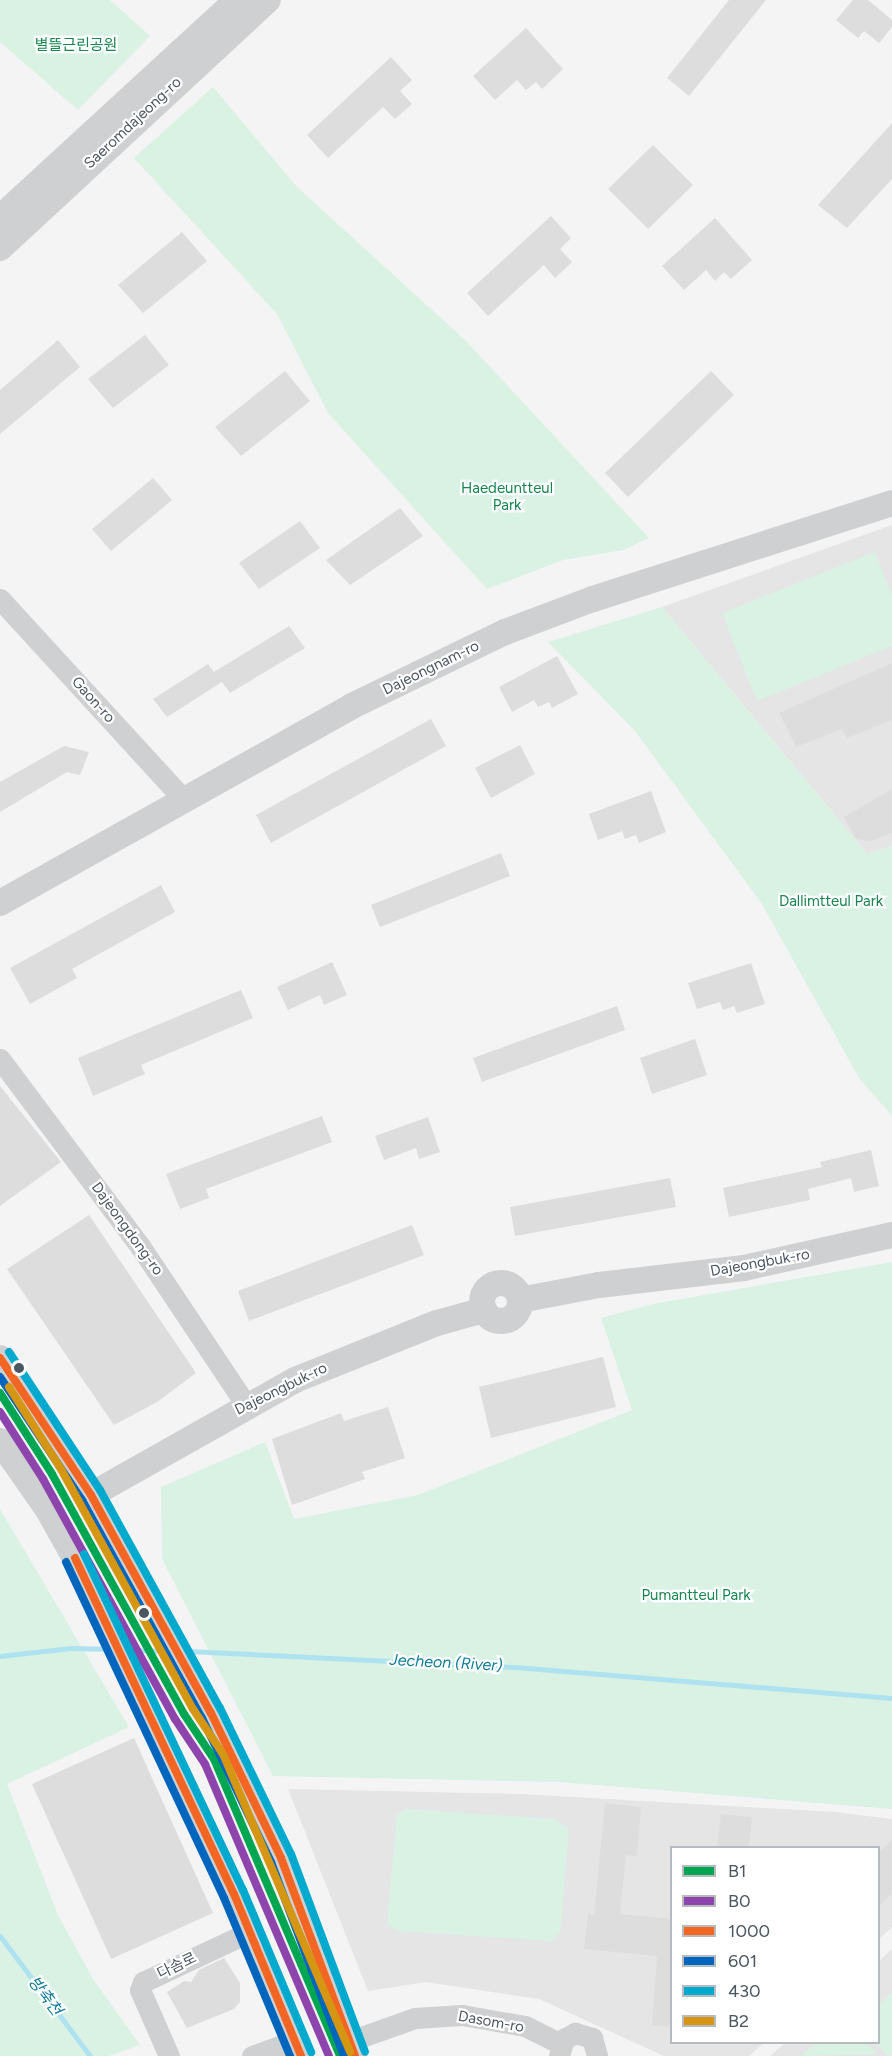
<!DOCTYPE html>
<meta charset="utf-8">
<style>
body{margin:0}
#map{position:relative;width:892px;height:2056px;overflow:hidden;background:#f4f4f4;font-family:Figtree,"Noto Sans KR",sans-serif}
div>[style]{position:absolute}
.education>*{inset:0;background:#e6e5e6}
.green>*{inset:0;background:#d9f2e3}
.stream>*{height:5px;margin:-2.5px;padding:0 2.5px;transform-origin:2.5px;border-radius:2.5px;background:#aee2f0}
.building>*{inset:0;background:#ddddde}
.minor>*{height:21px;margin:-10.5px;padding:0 10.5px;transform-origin:10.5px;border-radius:10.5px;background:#ced0d2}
.tertiary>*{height:26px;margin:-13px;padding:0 13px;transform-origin:13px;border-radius:13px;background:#ced0d2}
.tertiary>.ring{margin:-13px;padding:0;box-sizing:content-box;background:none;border:26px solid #ced0d2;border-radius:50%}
.bus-1>*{height:8px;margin:-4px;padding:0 4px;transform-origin:4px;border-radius:4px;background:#00a651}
.bus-2>*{height:8px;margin:-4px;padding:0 4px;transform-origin:4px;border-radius:4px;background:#8e44ad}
.bus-3>*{height:8px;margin:-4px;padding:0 4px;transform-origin:4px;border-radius:4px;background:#f26522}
.bus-4>*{height:8px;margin:-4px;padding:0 4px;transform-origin:4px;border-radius:4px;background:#0065bd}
.bus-5>*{height:8px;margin:-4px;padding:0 4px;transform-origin:4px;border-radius:4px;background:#00a9ce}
.bus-6>*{height:8px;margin:-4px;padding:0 4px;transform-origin:4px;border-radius:4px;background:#d49613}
.dots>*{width:16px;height:16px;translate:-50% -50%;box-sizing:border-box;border:3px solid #fff;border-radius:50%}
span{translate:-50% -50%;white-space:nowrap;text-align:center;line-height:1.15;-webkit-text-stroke:4.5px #fff;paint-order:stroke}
.park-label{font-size:15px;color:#17864f}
.street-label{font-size:15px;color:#4a5661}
.water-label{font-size:16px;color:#0c7c9b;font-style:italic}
.legend{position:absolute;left:670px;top:1846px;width:210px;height:198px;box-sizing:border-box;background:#fff;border:2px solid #b7bbc0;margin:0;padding:8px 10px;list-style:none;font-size:18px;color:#4a5661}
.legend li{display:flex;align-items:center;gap:12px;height:30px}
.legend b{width:30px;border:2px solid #b7bbc0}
</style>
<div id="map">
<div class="education">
<i style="clip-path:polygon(892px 525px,892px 846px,867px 854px,662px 607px)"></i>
<i style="clip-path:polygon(288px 1789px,522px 1794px,835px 1812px,892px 1819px,892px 1927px,879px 1939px,878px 1848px,672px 1848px,672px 2042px,764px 2043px,749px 2056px,664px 2056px,539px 1999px,426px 1982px,368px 1991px)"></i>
<i style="clip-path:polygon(892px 1949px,892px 2056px,770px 2056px,785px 2043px,878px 2042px,879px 1961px)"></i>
</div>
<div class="green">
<i style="clip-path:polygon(0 0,110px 0,150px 36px,78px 110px,0 42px)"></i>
<i style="clip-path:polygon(213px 87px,297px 187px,465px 340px,649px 538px,623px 550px,563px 560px,487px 589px,328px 413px,277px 314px,134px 158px)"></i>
<i style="clip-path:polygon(875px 552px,892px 595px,892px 646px,757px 701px,722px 613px)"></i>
<i style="clip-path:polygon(662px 607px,867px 854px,892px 846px,892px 1116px,859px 1078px,762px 904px,635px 731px,548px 642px)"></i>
<i style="clip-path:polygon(892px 1262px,892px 1809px,559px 1782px,273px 1776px,162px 1559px,161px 1487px,265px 1442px,294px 1519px,418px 1495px,632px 1410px,601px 1318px,653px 1304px)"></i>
<i style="clip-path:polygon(0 1509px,129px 1727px,7px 1784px,58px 1915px,93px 1979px,140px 2045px,109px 2056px,0 2056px)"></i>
<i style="clip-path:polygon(407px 1809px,554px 1819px,569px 1829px,560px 1933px,551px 1941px,399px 1931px,387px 1924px,397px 1814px)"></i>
<i style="clip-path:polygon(892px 1992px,892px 2056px,888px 2056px,876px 2043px,879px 2005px)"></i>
<i style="clip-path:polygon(815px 2043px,867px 2043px,878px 2054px,801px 2056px)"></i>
</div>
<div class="stream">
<i style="left:127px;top:1650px;width:42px;rotate:1.4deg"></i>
<i style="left:187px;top:1651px;width:328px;rotate:2.8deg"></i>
<i style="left:515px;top:1667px;width:378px;rotate:4.7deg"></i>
<i style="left:0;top:1656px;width:71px;rotate:-6.4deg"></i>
<i style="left:71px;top:1648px;width:41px;rotate:1.4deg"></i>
<i style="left:0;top:1936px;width:150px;rotate:53.1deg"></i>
</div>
<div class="building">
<i style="clip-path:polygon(729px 0,766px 0,689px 96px,667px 78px)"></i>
<i style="clip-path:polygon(853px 0,868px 0,892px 20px,892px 27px,879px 43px,864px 31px,858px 38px,836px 20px)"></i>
<i style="clip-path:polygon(526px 28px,563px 69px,542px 89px,536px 82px,526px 90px,517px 80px,495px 100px,473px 76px)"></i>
<i style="clip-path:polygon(391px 57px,412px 80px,400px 91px,412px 104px,395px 119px,383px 107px,328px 158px,307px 135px)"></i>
<i style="clip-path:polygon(892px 123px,892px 179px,847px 228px,818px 205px)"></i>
<i style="clip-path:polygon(653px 145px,693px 185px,648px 229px,608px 189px)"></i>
<i style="clip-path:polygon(551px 216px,571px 238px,560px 249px,572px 262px,555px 278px,544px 265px,488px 316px,467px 293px)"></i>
<i style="clip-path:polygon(715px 218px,752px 260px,731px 279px,724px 272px,715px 281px,706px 270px,684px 290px,662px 266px)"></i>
<i style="clip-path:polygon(182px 232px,207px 261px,143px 313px,118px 285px)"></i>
<i style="clip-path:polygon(145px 335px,169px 365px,113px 408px,88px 379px)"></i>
<i style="clip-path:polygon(58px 340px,80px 367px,0 434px,0 390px)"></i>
<i style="clip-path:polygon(285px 371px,310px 401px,241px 456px,215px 427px)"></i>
<i style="clip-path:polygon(711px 371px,734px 395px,628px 497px,605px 473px)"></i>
<i style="clip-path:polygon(153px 478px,172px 500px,111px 551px,92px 529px)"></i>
<i style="clip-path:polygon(400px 508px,423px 536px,350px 585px,326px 560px)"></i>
<i style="clip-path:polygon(300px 521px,320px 548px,259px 589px,239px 563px)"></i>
<i style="clip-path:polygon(289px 626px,305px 648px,230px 693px,222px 682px,167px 717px,153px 699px,208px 664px,214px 672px)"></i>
<i style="clip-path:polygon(557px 656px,578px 694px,552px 708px,549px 702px,538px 707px,534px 700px,512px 712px,499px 687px)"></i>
<i style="clip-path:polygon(892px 663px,892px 720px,847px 738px,842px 729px,796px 747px,779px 713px)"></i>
<i style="clip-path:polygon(431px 719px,446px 746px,271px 843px,256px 815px)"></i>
<i style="clip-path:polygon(520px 745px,535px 774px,491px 798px,475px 768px)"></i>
<i style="clip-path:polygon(64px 746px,89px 752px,80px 775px,67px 772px,0 812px,0 782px)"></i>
<i style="clip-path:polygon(892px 789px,892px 833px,870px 841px,856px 839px,844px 817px)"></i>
<i style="clip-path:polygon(651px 791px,666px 832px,639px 843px,636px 835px,625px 839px,622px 831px,598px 840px,589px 814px)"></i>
<i style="clip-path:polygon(501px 853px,510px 876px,380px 927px,371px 905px)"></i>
<i style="clip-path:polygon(161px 885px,175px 912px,72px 969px,77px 978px,30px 1004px,10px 968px)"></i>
<i style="clip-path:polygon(332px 962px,347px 995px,324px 1005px,320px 995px,288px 1010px,277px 987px)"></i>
<i style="clip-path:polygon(751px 963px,765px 1004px,737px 1013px,734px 1006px,723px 1010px,720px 1002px,697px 1009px,688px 983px)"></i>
<i style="clip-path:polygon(241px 990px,253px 1018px,141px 1065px,145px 1074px,93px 1096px,78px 1058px)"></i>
<i style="clip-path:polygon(617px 1006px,625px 1030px,482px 1082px,473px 1058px)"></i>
<i style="clip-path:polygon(695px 1039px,707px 1075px,652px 1094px,640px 1058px)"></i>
<i style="clip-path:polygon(0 1086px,61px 1162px,0 1206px)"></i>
<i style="clip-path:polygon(322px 1116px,332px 1142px,206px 1189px,209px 1198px,180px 1209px,166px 1174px)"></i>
<i style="clip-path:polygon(428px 1117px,440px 1152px,419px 1159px,416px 1148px,384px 1160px,375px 1136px)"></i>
<i style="clip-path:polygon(871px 1150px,879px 1186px,854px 1192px,851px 1178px,808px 1189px,810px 1200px,729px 1217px,723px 1188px,822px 1167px,820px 1162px)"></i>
<i style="clip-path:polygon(670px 1178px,676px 1207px,515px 1236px,510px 1207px)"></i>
<i style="clip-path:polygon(89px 1215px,196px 1373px,157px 1402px,114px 1425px,7px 1269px)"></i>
<i style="clip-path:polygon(412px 1225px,424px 1255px,249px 1321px,238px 1291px)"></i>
<i style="clip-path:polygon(603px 1357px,616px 1407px,491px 1438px,479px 1387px)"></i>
<i style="clip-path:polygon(388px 1407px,405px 1458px,362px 1472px,365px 1479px,292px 1505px,272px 1439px,341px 1413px,344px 1421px)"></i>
<i style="clip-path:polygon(134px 1738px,213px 1913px,111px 1959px,32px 1784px)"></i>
<i style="clip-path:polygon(605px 1803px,641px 1807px,637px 1856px,626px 1855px,620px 1914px,672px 1919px,672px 2027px,652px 2025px,657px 1956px,584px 1949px,588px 1914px,594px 1915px)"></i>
<i style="clip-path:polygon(721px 1814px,752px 1817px,749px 1848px,717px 1848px)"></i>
<i style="clip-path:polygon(892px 1840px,892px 1894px,879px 1906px,879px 1852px)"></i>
<i style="clip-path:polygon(224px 1958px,240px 1983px,240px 2002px,234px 2009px,187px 2028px,167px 1992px,184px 1981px,191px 1982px,199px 1970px)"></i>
</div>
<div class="minor">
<i style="left:0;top:599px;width:274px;rotate:47.5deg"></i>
<i style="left:0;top:1059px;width:234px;rotate:53.2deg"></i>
<i style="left:140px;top:1246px;width:191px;rotate:56.3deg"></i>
<i style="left:350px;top:2041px;width:69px;rotate:-19.5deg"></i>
<i style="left:415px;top:2018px;width:47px;rotate:-3.7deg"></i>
<i style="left:462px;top:2015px;width:64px;rotate:9.9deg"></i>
<i style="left:525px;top:2026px;width:40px;rotate:26.6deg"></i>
<i style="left:169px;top:2056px;width:72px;rotate:-113.7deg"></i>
<i style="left:140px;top:1990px;width:9px;rotate:-69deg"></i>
<i style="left:143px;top:1982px;width:119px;rotate:-25.3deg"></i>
<i style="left:252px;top:2056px;width:47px;rotate:-20deg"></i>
<i style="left:559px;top:2056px;width:18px;rotate:-74deg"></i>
<i style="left:564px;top:2039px;width:13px;rotate:-29deg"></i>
<i style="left:575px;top:2033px;width:18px;rotate:16deg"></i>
<i style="left:592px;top:2038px;width:19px;rotate:74deg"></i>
</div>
<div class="tertiary">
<i style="left:0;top:218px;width:322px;rotate:-42.6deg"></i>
<i style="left:0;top:248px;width:365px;rotate:-42.8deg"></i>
<i style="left:0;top:903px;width:403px;rotate:-29.2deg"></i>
<i style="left:352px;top:706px;width:170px;rotate:-25.8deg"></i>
<i style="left:505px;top:632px;width:94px;rotate:-20.6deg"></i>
<i style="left:593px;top:599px;width:314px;rotate:-17.8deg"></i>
<i class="ring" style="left:482px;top:1283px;width:12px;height:12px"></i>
<i style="left:520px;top:1300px;width:80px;rotate:-10.8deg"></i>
<i style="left:599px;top:1285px;width:146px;rotate:-6.7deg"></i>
<i style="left:744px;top:1268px;width:152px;rotate:-12.6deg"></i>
<i style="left:0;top:1358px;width:164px;rotate:56.4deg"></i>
<i style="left:91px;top:1495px;width:249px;rotate:61.2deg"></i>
<i style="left:211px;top:1713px;width:161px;rotate:64.2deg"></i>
<i style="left:281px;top:1858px;width:211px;rotate:69.5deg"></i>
<i style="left:0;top:1441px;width:82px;rotate:55deg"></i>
<i style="left:47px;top:1508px;width:76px;rotate:60.7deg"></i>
<i style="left:84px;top:1574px;width:353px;rotate:64.9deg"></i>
<i style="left:234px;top:1894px;width:175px;rotate:67.5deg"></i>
<i style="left:91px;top:1495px;width:234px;rotate:-29.4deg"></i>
<i style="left:295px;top:1380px;width:153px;rotate:-21.9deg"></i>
<i style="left:437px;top:1323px;width:49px;rotate:-15.5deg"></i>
</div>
<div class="bus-1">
<i style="left:0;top:1393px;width:96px;rotate:57.3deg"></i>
<i style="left:52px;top:1474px;width:274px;rotate:61.2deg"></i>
<i style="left:184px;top:1714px;width:54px;rotate:56.3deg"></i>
<i style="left:214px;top:1759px;width:323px;rotate:67deg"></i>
</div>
<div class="bus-2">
<i style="left:0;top:1412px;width:80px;rotate:57.3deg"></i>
<i style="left:43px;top:1479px;width:274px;rotate:61.2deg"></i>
<i style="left:175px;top:1719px;width:54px;rotate:56.3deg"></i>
<i style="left:205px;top:1764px;width:317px;rotate:67deg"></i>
</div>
<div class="bus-3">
<i style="left:0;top:1358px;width:164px;rotate:56.4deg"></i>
<i style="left:91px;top:1495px;width:249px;rotate:61.2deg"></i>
<i style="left:211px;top:1713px;width:161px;rotate:64.2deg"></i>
<i style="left:281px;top:1858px;width:211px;rotate:69.5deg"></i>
<i style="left:75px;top:1558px;width:372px;rotate:64.7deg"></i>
<i style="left:234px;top:1894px;width:175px;rotate:67.5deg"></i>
</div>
<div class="bus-4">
<i style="left:0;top:1377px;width:148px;rotate:56.3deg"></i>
<i style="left:82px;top:1500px;width:249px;rotate:61.2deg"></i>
<i style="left:202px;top:1718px;width:160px;rotate:64.4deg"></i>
<i style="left:271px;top:1862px;width:207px;rotate:69.4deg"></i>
<i style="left:66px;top:1562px;width:371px;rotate:64.8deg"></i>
<i style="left:224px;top:1898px;width:171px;rotate:67.3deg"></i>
</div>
<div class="bus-5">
<i style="left:9px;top:1352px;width:165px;rotate:56.6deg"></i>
<i style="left:100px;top:1490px;width:249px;rotate:61.2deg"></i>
<i style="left:220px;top:1708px;width:162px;rotate:64.1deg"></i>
<i style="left:291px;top:1854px;width:211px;rotate:69.5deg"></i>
<i style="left:84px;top:1554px;width:372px;rotate:64.7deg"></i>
<i style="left:243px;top:1890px;width:176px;rotate:67.2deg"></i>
</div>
<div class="bus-6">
<i style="left:9px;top:1387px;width:97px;rotate:57.6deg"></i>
<i style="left:61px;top:1469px;width:274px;rotate:61.2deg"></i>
<i style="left:193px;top:1709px;width:54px;rotate:56.3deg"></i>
<i style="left:223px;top:1754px;width:324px;rotate:66.9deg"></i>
</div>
<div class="dots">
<i style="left:19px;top:1368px;background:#4a5661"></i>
<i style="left:144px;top:1613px;background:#4a5661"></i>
</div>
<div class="park-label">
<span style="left:76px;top:46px">별뜰근린공원</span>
<span style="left:507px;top:497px">Haedeuntteul<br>Park</span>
<span style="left:831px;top:902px">Dallimtteul Park</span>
<span style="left:696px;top:1596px">Pumantteul Park</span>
</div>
<div class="street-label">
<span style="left:133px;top:123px;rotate:-43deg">Saeromdajeong-ro</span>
<span style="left:431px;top:668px;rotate:-26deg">Dajeongnam-ro</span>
<span style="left:93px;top:700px;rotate:48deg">Gaon-ro</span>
<span style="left:127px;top:1229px;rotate:54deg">Dajeongdong-ro</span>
<span style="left:760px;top:1263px;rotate:-10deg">Dajeongbuk-ro</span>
<span style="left:281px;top:1389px;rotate:-26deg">Dajeongbuk-ro</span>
<span style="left:177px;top:1966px;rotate:-26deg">다솜로</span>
<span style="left:491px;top:2022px;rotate:10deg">Dasom-ro</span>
</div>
<div class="water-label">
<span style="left:446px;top:1663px;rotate:3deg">Jecheon (River)</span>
<span style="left:45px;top:1996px;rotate:53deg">방축천</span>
</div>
<ul class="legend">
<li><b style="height:8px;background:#00a651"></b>B1</li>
<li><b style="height:8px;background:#8e44ad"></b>B0</li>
<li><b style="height:8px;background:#f26522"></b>1000</li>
<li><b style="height:8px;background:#0065bd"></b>601</li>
<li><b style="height:8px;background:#00a9ce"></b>430</li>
<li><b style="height:8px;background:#d49613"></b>B2</li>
</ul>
</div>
